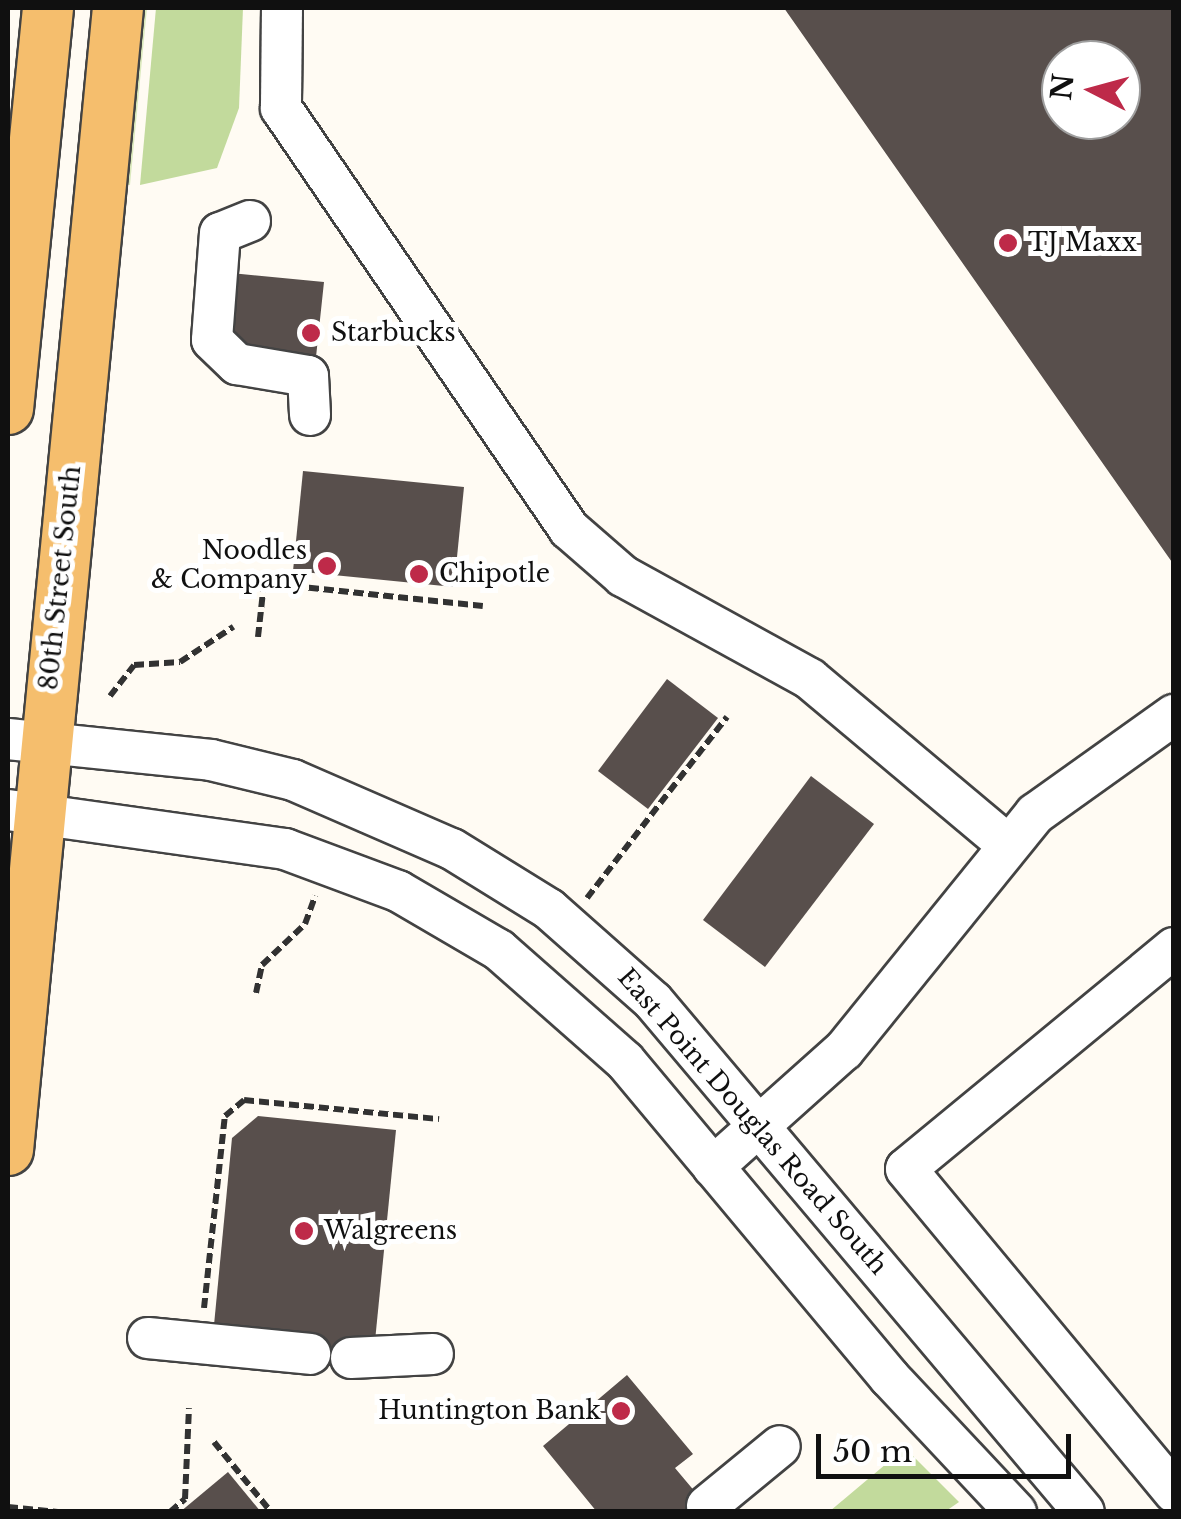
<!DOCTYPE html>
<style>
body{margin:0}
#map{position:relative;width:1181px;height:1519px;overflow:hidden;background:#fffbf3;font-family:"Libre Baskerville",serif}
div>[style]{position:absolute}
.green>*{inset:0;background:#dbe9bd}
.forest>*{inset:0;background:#c2da9c}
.building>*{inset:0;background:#584f4c}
.path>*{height:6px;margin-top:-3px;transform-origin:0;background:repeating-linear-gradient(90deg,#323232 0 10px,transparent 0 15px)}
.roads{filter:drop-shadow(2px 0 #434343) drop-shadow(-2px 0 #434343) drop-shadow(0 2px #434343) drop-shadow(0 -2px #434343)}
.minor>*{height:40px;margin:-20px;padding:0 20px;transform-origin:20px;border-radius:20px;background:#fff}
.major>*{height:50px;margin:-25px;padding:0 25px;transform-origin:25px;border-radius:25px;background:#f5be6d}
.dots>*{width:28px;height:28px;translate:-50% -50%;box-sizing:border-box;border:5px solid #fff;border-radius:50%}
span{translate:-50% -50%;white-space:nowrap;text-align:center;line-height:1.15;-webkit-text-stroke:10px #fff;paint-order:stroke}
.poi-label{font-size:25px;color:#101010}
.left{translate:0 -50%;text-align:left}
.right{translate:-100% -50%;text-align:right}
.street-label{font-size:25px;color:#101010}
.frame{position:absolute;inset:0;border:10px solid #101010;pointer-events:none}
.north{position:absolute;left:1041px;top:40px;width:100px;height:100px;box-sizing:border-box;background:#fff;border:2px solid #9f9f9f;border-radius:50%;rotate:276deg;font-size:28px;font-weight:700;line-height:40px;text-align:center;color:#101010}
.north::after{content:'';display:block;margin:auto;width:35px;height:45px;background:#be2a49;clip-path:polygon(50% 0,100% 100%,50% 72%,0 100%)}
.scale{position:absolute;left:816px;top:1434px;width:255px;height:45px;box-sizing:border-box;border:5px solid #101010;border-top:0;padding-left:12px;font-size:30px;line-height:35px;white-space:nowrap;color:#101010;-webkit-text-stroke:8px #fff;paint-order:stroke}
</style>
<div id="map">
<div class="green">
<i style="clip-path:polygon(139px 8px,147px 8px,130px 185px,122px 185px)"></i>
</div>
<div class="forest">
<i style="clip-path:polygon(156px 8px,243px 8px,239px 108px,217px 168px,140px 185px)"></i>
<i style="clip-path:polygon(905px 1448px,959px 1502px,946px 1511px,830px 1511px)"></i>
</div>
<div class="building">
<i style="clip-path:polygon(evenodd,784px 8px,1174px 8px,1174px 565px,1099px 458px,784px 8px,1061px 60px,1121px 60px,1121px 120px,1061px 120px,1061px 60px)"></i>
<i style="clip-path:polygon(231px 273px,324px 282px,316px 357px,236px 349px,237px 336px,224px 335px)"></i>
<i style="clip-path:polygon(303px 471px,464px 487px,454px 587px,293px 571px)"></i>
<i style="clip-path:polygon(667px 679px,718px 718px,648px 809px,598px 771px)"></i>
<i style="clip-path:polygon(811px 776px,874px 824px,765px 967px,703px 920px)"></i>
<i style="clip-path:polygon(258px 1116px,396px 1130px,375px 1341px,350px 1368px,309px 1364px,214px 1325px,232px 1138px)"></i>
<i style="clip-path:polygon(627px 1375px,693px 1454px,675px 1468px,712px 1512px,597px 1512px,543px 1446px)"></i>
<i style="clip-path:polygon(228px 1472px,261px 1512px,180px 1512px)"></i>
</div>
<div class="path">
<i style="left:258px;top:637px;width:54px;rotate:-83.7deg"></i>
<i style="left:264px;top:583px;width:220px;rotate:6deg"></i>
<i style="left:110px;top:696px;width:39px;rotate:-52deg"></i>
<i style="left:134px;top:665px;width:46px;rotate:-3.7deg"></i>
<i style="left:180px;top:662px;width:64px;rotate:-33.4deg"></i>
<i style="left:587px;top:898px;width:229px;rotate:-52.3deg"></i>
<i style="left:256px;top:993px;width:29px;rotate:-78deg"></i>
<i style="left:262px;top:965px;width:59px;rotate:-43.6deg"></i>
<i style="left:305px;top:924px;width:30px;rotate:-70deg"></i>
<i style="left:204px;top:1308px;width:193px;rotate:-83.8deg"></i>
<i style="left:225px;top:1116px;width:25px;rotate:-40deg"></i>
<i style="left:244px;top:1100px;width:196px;rotate:5.6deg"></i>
<i style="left:214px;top:1442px;width:90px;rotate:50.8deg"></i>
<i style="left:8px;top:1507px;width:50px;rotate:5.7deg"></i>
<i style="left:170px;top:1512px;width:20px;rotate:-41deg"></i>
<i style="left:185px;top:1499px;width:91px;rotate:-87.5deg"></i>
</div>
<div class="roads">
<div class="minor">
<i style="left:282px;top:8px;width:100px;rotate:90.6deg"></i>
<i style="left:281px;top:108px;width:510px;rotate:55.62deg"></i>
<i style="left:569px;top:529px;width:72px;rotate:41deg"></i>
<i style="left:623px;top:576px;width:213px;rotate:28.8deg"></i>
<i style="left:810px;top:679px;width:258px;rotate:40deg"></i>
<i style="left:250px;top:221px;width:32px;rotate:158deg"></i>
<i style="left:220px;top:233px;width:107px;rotate:94.3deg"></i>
<i style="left:212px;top:340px;width:35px;rotate:44deg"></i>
<i style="left:237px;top:364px;width:72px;rotate:9.6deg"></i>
<i style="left:308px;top:376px;width:39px;rotate:87deg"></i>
<i style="left:8px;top:739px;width:204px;rotate:5.9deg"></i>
<i style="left:211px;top:760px;width:84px;rotate:13.7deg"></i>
<i style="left:293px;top:780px;width:173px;rotate:23.5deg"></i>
<i style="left:452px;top:849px;width:114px;rotate:31.7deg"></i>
<i style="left:549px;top:909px;width:139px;rotate:41.5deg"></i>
<i style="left:653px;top:1001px;width:668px;rotate:49.85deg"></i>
<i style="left:8px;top:810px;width:280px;rotate:8deg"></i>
<i style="left:285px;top:849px;width:121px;rotate:20.4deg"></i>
<i style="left:398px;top:891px;width:117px;rotate:30.3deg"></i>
<i style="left:499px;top:950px;width:168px;rotate:41.4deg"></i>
<i style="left:625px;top:1061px;width:413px;rotate:50.1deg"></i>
<i style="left:890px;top:1378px;width:184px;rotate:46.8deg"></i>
<i style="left:1174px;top:948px;width:347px;rotate:140.5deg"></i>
<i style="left:906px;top:1169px;width:420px;rotate:50.3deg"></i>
<i style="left:713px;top:1167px;width:176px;rotate:-41.8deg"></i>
<i style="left:844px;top:1050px;width:304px;rotate:-51deg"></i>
<i style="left:1035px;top:814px;width:171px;rotate:-35.5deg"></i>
<i style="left:148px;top:1338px;width:163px;rotate:5.6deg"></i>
<i style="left:351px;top:1358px;width:82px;rotate:-2.8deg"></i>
<i style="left:707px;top:1506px;width:94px;rotate:-39.4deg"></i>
</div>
<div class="major">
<i style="left:8px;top:409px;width:403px;rotate:-84.3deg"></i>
<i style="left:8px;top:1150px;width:1147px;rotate:-84.5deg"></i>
</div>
</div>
<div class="dots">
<i style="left:1008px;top:243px;background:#be2a49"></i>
<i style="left:311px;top:333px;background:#be2a49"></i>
<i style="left:327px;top:566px;background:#be2a49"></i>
<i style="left:419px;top:574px;background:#be2a49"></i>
<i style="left:304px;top:1231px;background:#be2a49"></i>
<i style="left:621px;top:1411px;background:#be2a49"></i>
</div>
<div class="poi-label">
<span class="left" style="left:1028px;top:243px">TJ Maxx</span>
<span class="left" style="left:331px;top:333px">Starbucks</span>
<span class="right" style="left:307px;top:566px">Noodles<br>&amp; Company</span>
<span class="left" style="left:439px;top:574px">Chipotle</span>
<span class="left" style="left:324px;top:1231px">Walgreens</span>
<span class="right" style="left:601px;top:1411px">Huntington Bank</span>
</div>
<div class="street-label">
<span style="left:61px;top:578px;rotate:-84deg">80th Street South</span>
<span style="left:752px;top:1122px;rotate:49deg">East Point Douglas Road South</span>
</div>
<div class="frame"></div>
<div class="north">N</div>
<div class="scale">50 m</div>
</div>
